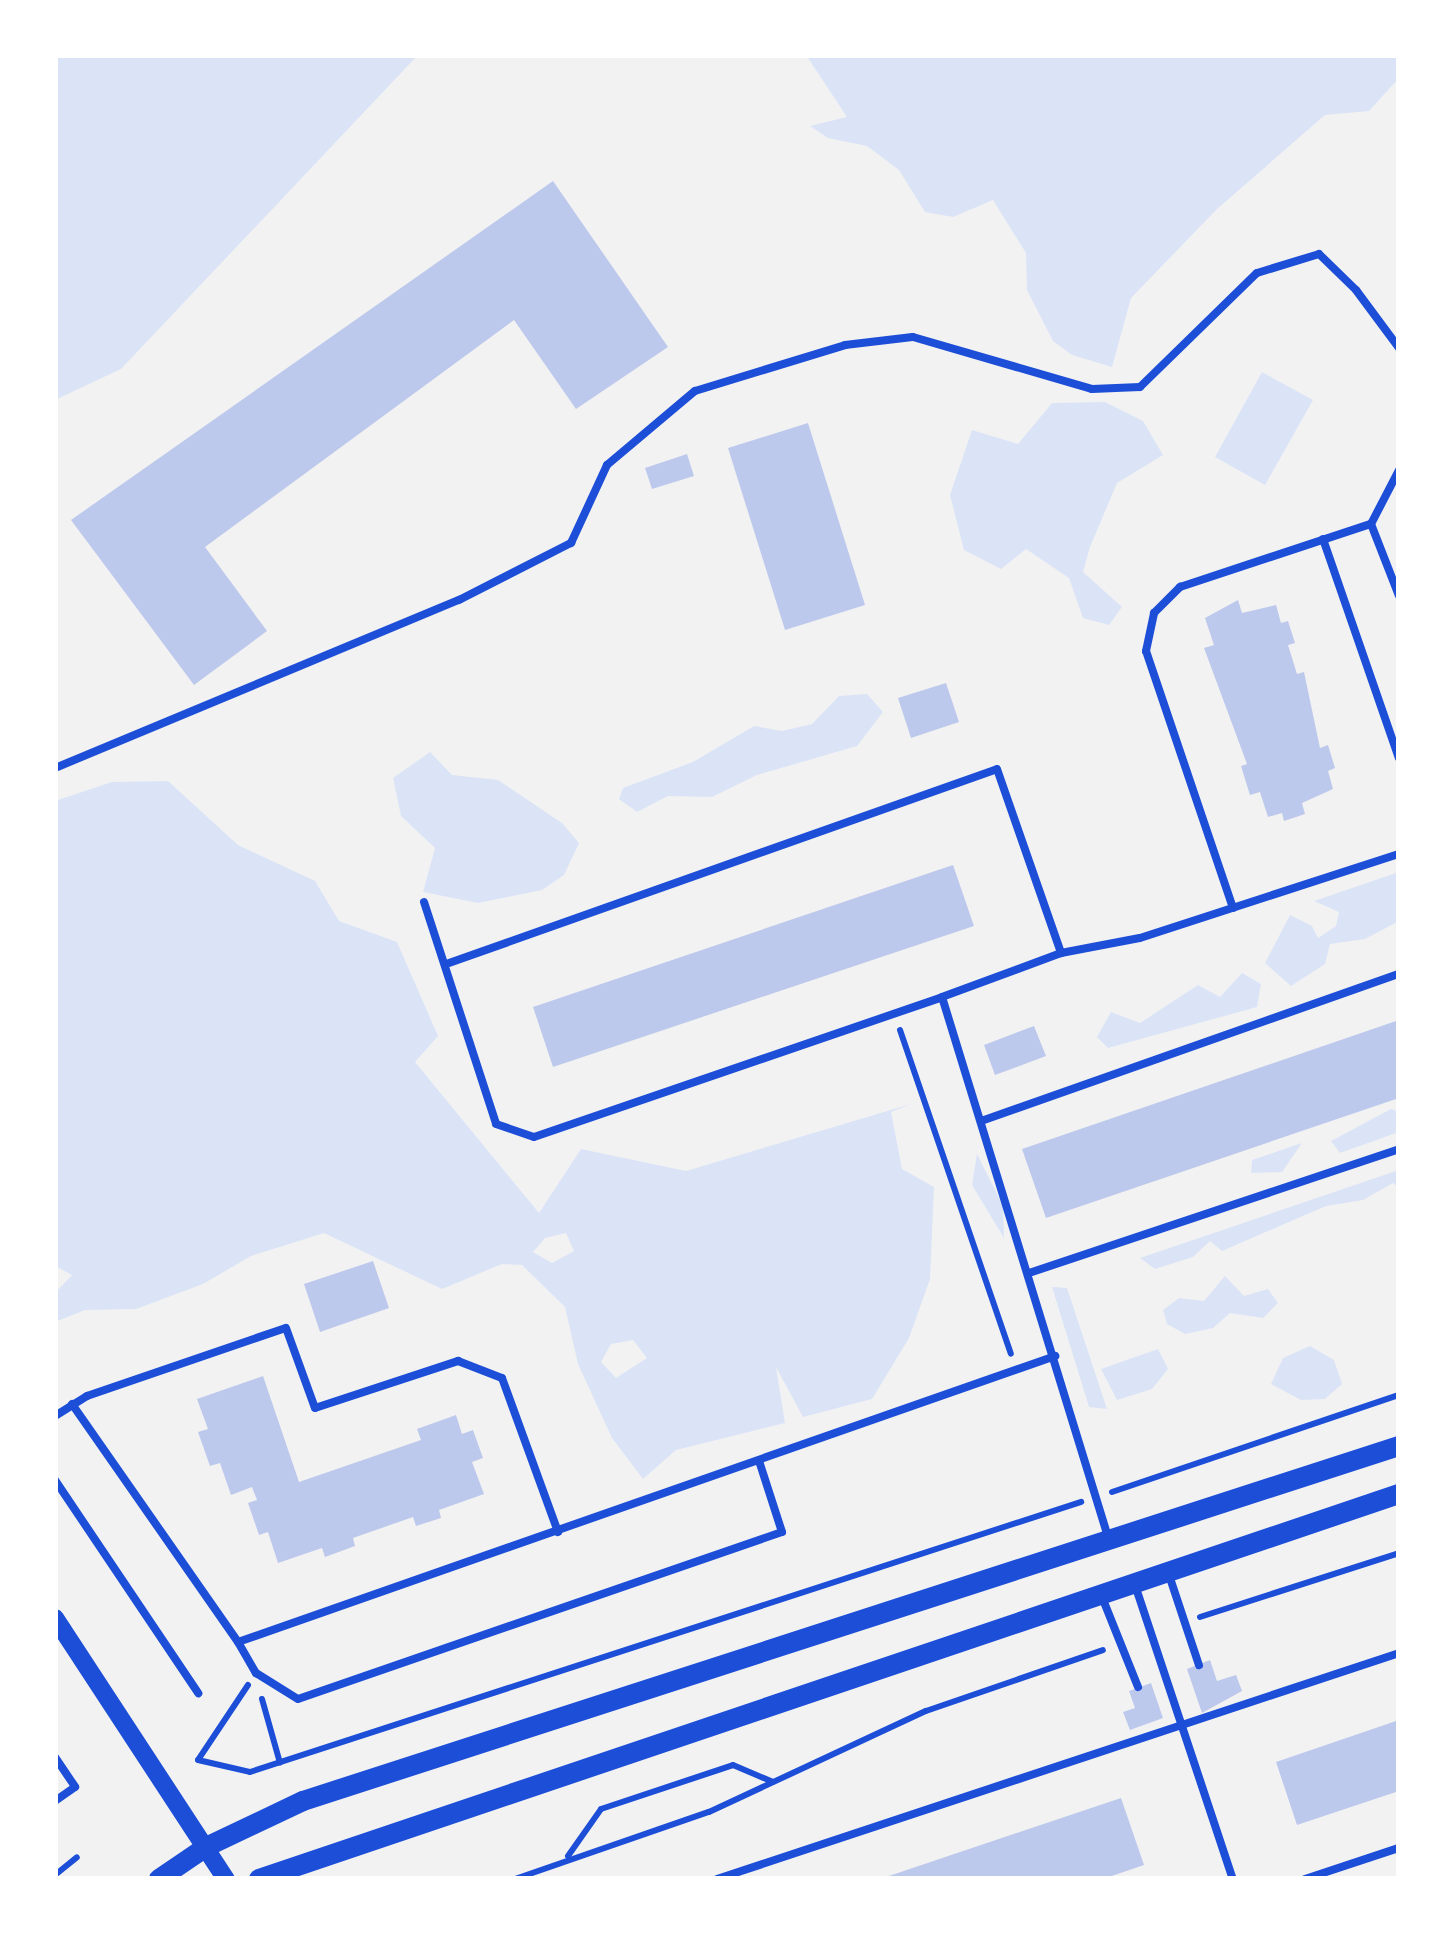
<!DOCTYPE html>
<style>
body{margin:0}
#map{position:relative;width:1454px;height:1934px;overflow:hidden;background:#f2f2f2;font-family:"Fira Sans Condensed",sans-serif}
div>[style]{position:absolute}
.green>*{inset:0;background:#dbe4f7}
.building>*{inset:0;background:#bdc9ec}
.path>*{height:6px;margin:-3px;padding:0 3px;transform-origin:3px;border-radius:3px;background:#1d4ed8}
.service>*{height:8px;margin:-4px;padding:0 4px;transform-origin:4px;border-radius:4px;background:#1d4ed8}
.tertiary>*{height:18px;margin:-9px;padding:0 9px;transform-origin:9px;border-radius:9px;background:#1d4ed8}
.secondary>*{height:20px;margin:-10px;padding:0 10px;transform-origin:10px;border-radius:10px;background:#1d4ed8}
span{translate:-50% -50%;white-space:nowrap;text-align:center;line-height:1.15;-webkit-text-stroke:8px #fff;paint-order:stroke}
.frame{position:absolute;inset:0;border:58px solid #fff;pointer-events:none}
</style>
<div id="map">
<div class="green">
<i style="clip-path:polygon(55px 55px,418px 55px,121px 369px,55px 400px)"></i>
<i style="clip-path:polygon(806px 55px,1399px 55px,1399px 78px,1369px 111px,1325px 115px,1217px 209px,1131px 298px,1112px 367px,1072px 355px,1053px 341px,1027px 290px,1026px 253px,993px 200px,953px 217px,925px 212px,899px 170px,867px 146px,828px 138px,810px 126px,847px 117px)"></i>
<i style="clip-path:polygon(1262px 372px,1313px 400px,1265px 485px,1215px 457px)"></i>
<i style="clip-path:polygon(1105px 402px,1143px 421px,1163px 455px,1117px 483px,1090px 547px,1083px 572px,1122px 607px,1109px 625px,1083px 618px,1069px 578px,1026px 549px,1001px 569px,964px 550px,950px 495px,972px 430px,1018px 444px,1052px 403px)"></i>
<i style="clip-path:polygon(867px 694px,883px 712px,857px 746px,757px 775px,712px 797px,668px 796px,637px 812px,619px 799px,623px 788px,693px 762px,754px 726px,782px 731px,812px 724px,839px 696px)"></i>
<i style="clip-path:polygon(430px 752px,452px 775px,498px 780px,562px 823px,579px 843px,564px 875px,542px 890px,478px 903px,423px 892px,435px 848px,401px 816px,393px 778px)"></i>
<i style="clip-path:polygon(evenodd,168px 781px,238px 845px,315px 881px,339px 921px,397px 942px,438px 1036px,415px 1062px,539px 1213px,581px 1149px,686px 1171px,911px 1104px,891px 1112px,902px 1169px,934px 1187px,930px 1279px,909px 1338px,872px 1399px,803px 1417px,776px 1367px,785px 1423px,676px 1450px,643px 1479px,612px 1438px,578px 1364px,565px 1307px,522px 1265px,502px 1264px,442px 1289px,324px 1233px,251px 1256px,203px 1284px,136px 1309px,85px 1310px,55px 1322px,55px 1293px,72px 1275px,55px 1266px,55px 801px,112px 782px,168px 781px,566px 1233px,574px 1251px,552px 1263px,533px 1252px,545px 1238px,566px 1233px,168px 781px,633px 1340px,647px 1358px,616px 1378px,601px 1362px,611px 1344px,633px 1340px)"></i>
<i style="clip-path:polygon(1399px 872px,1399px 921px,1365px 939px,1330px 944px,1325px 964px,1291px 986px,1265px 963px,1290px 915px,1312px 926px,1318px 938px,1336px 926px,1339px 912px,1314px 901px)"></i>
<i style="clip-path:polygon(1242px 973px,1261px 984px,1257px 1007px,1108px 1048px,1097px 1037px,1111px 1012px,1140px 1023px,1198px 985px,1220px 997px)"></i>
<i style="clip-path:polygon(1391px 1109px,1399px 1112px,1399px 1132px,1340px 1153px,1331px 1141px)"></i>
<i style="clip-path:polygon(1302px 1143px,1282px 1172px,1251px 1173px,1252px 1160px)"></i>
<i style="clip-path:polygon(977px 1154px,1003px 1206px,1004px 1238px,972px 1185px)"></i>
<i style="clip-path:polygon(1399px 1170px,1399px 1189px,1393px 1183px,1363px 1200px,1326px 1206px,1222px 1251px,1210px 1241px,1193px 1257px,1155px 1269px,1140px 1258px)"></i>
<i style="clip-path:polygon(1225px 1276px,1244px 1296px,1268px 1289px,1278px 1303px,1263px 1318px,1230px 1313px,1213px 1328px,1185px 1334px,1167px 1324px,1163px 1310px,1179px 1298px,1204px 1301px)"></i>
<i style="clip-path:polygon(1052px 1287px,1067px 1288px,1107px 1409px,1089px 1407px)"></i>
<i style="clip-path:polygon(1310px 1346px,1334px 1360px,1342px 1384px,1325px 1399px,1301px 1400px,1271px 1384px,1283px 1358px)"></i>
<i style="clip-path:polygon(1158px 1349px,1168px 1369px,1152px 1389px,1117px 1400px,1101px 1369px)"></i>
</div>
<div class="building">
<i style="clip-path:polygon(553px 181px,668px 347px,576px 409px,514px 320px,205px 547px,267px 631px,194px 685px,71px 520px)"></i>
<i style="clip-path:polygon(808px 423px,865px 605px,785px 630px,728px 448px)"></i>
<i style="clip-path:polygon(687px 454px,694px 476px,652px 489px,645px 468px)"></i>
<i style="clip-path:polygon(1238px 600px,1242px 613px,1276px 605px,1281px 623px,1288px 621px,1295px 643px,1288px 645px,1297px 674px,1304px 672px,1320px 748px,1328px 745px,1335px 768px,1328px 771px,1333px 789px,1302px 803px,1305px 814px,1284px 821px,1282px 813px,1268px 817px,1260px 792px,1250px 795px,1241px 766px,1247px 764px,1204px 648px,1214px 645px,1205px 618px)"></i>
<i style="clip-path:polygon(946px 683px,959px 722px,911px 738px,898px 698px)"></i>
<i style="clip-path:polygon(953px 865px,974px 926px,553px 1067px,533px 1007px)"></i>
<i style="clip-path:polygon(1399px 1020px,1399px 1098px,1046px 1218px,1022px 1149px)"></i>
<i style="clip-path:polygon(1034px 1026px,1046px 1056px,995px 1075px,984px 1045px)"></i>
<i style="clip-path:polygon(373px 1261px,389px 1308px,320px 1332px,304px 1284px)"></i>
<i style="clip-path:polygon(263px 1376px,299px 1482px,421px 1440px,417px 1429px,456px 1415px,462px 1434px,473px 1430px,483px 1458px,472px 1462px,484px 1494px,439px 1510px,441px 1518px,416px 1526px,413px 1517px,353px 1538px,355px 1546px,325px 1557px,322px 1548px,278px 1563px,268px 1532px,259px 1535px,248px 1503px,257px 1500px,252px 1487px,231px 1495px,220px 1463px,210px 1466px,198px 1432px,208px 1429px,197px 1399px)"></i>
<i style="clip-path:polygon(1210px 1660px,1217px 1681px,1236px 1675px,1242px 1691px,1202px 1713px,1187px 1669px)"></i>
<i style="clip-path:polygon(1151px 1683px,1163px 1718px,1130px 1730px,1123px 1712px,1135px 1708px,1129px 1691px)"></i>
<i style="clip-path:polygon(1399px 1720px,1399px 1791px,1297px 1825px,1276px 1762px)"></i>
<i style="clip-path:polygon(1121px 1798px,1144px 1865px,1103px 1879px,880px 1879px)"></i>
</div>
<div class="path">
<i style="left:900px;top:1030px;width:342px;rotate:71.1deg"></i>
<i style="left:1112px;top:1492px;width:303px;rotate:-18.7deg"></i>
<i style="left:1200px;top:1617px;width:209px;rotate:-17.8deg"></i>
<i style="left:248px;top:1685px;width:90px;rotate:123.7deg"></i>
<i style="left:198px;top:1760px;width:53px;rotate:13deg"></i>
<i style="left:250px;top:1772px;width:874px;rotate:-18deg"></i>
<i style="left:262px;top:1699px;width:66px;rotate:74.3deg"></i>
<i style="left:568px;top:1856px;width:57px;rotate:-54.9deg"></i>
<i style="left:601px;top:1809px;width:139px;rotate:-18.4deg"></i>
<i style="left:733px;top:1765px;width:43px;rotate:23deg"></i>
<i style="left:55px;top:1875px;width:28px;rotate:-39deg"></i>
<i style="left:515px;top:1879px;width:205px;rotate:-19.1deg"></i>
<i style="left:709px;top:1812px;width:239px;rotate:-25deg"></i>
<i style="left:926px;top:1711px;width:187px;rotate:-19deg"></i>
</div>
<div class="service">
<i style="left:1399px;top:470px;width:61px;rotate:117.4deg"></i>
<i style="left:1371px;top:524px;width:77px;rotate:68.7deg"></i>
<i style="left:1323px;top:539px;width:232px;rotate:70.9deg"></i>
<i style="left:55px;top:768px;width:438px;rotate:-22.6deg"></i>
<i style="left:459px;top:600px;width:126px;rotate:-27deg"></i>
<i style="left:571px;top:543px;width:86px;rotate:-65.2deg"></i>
<i style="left:607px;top:465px;width:115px;rotate:-40.1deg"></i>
<i style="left:695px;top:391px;width:157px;rotate:-17deg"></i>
<i style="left:845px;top:345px;width:68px;rotate:-6.7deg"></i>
<i style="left:913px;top:337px;width:186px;rotate:16.2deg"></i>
<i style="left:1092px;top:389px;width:48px;rotate:-2.4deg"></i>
<i style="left:1140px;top:387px;width:163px;rotate:-44.3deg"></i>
<i style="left:1257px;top:273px;width:65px;rotate:-17deg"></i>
<i style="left:1319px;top:254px;width:52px;rotate:44.2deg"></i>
<i style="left:1356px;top:290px;width:72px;rotate:53.4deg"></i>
<i style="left:424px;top:902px;width:233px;rotate:72deg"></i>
<i style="left:496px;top:1124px;width:40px;rotate:18.9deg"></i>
<i style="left:534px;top:1137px;width:431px;rotate:-18.9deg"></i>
<i style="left:942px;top:997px;width:565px;rotate:72.91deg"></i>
<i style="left:1233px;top:908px;width:271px;rotate:-108.7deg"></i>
<i style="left:1146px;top:651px;width:39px;rotate:-78deg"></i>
<i style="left:1154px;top:613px;width:37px;rotate:-45deg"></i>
<i style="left:1180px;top:587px;width:201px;rotate:-18.3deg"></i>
<i style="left:1061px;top:953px;width:80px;rotate:-10.8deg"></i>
<i style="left:1140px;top:938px;width:272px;rotate:-18deg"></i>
<i style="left:449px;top:963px;width:581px;rotate:-19.49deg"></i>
<i style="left:997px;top:769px;width:195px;rotate:70.8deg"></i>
<i style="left:1061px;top:953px;width:127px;rotate:159.7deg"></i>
<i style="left:984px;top:1120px;width:440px;rotate:-19.4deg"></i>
<i style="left:1029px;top:1273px;width:390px;rotate:-18.5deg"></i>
<i style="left:72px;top:1404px;width:290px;rotate:55.1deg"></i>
<i style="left:238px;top:1642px;width:866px;rotate:-19.29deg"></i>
<i style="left:55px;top:1416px;width:38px;rotate:-32deg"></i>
<i style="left:87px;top:1396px;width:210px;rotate:-18.9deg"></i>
<i style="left:286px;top:1328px;width:85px;rotate:70.1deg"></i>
<i style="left:315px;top:1408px;width:151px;rotate:-18.2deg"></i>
<i style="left:458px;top:1361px;width:47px;rotate:21.1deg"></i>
<i style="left:502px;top:1378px;width:164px;rotate:70deg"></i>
<i style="left:55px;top:1480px;width:257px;rotate:56.1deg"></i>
<i style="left:1169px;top:1575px;width:95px;rotate:71.6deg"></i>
<i style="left:1135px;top:1585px;width:310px;rotate:71.6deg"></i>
<i style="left:1102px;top:1597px;width:97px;rotate:68.2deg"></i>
<i style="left:238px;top:1642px;width:36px;rotate:60deg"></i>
<i style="left:256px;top:1673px;width:49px;rotate:31.8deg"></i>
<i style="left:298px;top:1699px;width:512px;rotate:-19.04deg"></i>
<i style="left:782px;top:1532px;width:75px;rotate:-107.9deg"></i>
<i style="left:55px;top:1757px;width:36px;rotate:56deg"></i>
<i style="left:75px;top:1787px;width:24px;rotate:145deg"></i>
<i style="left:717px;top:1879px;width:718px;rotate:-18.33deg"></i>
<i style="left:1305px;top:1879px;width:99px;rotate:-18.3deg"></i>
</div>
<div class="tertiary">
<i style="left:55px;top:1618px;width:312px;rotate:56.8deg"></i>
</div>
<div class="secondary">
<i style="left:159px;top:1879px;width:57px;rotate:-34.2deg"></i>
<i style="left:206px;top:1847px;width:107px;rotate:-25.4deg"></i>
<i style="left:303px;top:1801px;width:1152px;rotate:-17.95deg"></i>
<i style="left:259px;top:1879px;width:1203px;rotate:-18.66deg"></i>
</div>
<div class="frame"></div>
</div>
